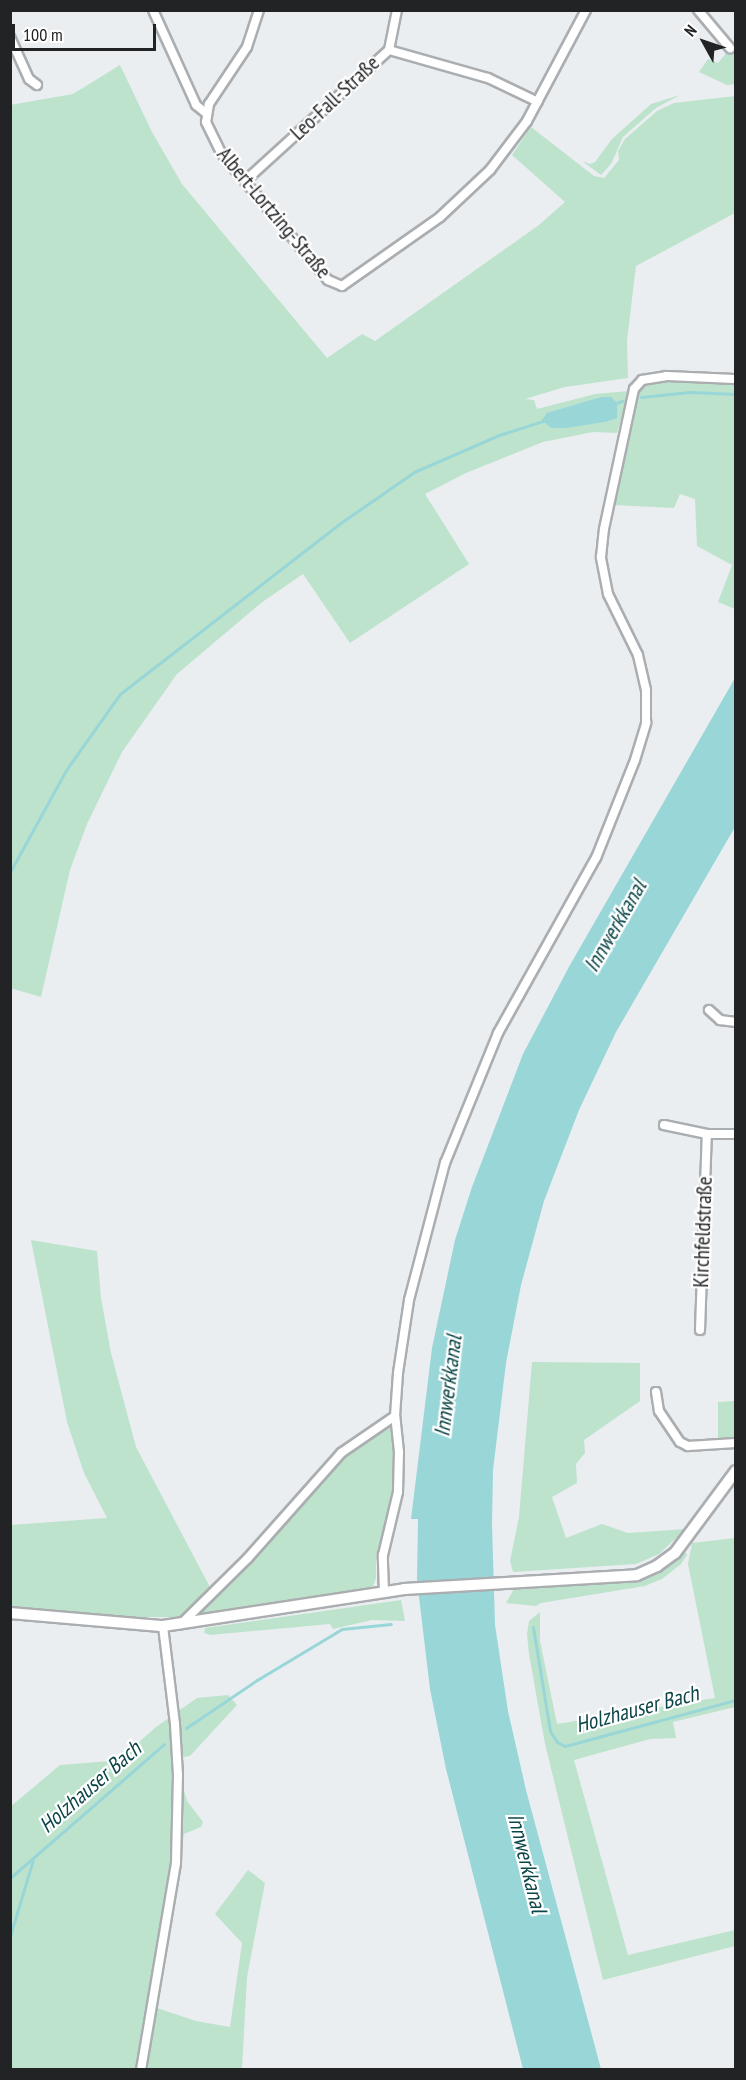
<!DOCTYPE html>
<meta charset="utf-8">
<style>
body{margin:0}
#map{position:relative;width:746px;height:2080px;overflow:hidden;background:#eaeef1;font-family:"PT Sans Narrow",sans-serif}
div>[style]{position:absolute}
.green>*{inset:0;background:#bde3cc}
.water>*{inset:0;background:#98d6d8}
.stream>*{height:3px;margin:-1.5px;padding:0 1.5px;transform-origin:1.5px;border-radius:1.5px;background:#98d6d8}
.roads{filter:drop-shadow(2px 0 #abaeb1) drop-shadow(-2px 0 #abaeb1) drop-shadow(0 2px #abaeb1) drop-shadow(0 -2px #abaeb1)}
.street>*{height:8px;margin:-4px;padding:0 4px;transform-origin:4px;border-radius:4px;background:#fff}
.secondary>*{height:10px;margin:-5px;padding:0 5px;transform-origin:5px;border-radius:5px;background:#fff}
span{translate:-50% -50%;white-space:nowrap;text-align:center;line-height:1.15;-webkit-text-stroke:4.5px #fff;paint-order:stroke}
.street-label{font-size:21px;color:#222325}
.water-label{font-size:22px;color:#0d4648;font-style:italic}
.frame{position:absolute;inset:0;border:12px solid #222325;pointer-events:none}
.north{position:absolute;left:674px;top:12px;width:60px;height:60px;-webkit-text-stroke:4px #fff;paint-order:stroke;rotate:310deg;font-size:16px;font-weight:700;line-height:24px;text-align:center;color:#222325}
.north::after{content:'';display:block;margin:auto;width:21px;height:27px;background:#222325;clip-path:polygon(50% 0,100% 100%,50% 72%,0 100%)}
.scale{position:absolute;left:12px;top:24px;width:144px;height:27px;box-sizing:border-box;border:3px solid #222325;border-top:0;padding-left:8px;font-size:18px;line-height:21px;white-space:nowrap;color:#222325;-webkit-text-stroke:4px #fff;paint-order:stroke}
</style>
<div id="map">
<div class="green">
<i style="clip-path:polygon(734px 44px,735px 84px,727px 85px,699px 72px,708px 59px,718px 63px)"></i>
<i style="clip-path:polygon(evenodd,120px 65px,152px 132px,182px 184px,327px 358px,362px 334px,375px 341px,539px 225px,565px 202px,512px 155px,531px 127px,594px 176px,604px 178px,619px 160px,618px 151px,625px 139px,657px 111px,674px 103px,736px 96px,735px 213px,636px 266px,627px 340px,628px 378px,565px 387px,525px 399px,534px 400px,537px 409px,595px 394px,629px 391px,617px 433px,593px 432px,543px 442px,466px 473px,425px 494px,469px 564px,350px 643px,303px 574px,261px 603px,177px 674px,122px 752px,87px 824px,70px 870px,41px 997px,10px 988px,10px 105px,73px 94px,120px 65px,601px 397px,605px 422px,590px 424px,585px 403px,601px 397px)"></i>
<i style="clip-path:polygon(680px 95px,656px 108px,623px 137px,611px 164px,601px 175px,582px 161px,590px 164px,595px 162px,612px 139px,651px 104px)"></i>
<i style="clip-path:polygon(667px 379px,735px 381px,735px 609px,718px 602px,732px 565px,697px 546px,695px 499px,680px 494px,674px 508px,612px 505px,638px 392px,649px 381px)"></i>
<i style="clip-path:polygon(31px 1240px,97px 1251px,101px 1298px,111px 1353px,136px 1447px,212px 1591px,182px 1617px,112px 1617px,11px 1609px,10px 1525px,107px 1518px,84px 1473px,67px 1422px)"></i>
<i style="clip-path:polygon(532px 1362px,640px 1363px,640px 1401px,584px 1440px,585px 1453px,576px 1464px,577px 1483px,552px 1497px,566px 1538px,602px 1524px,628px 1533px,686px 1529px,659px 1554px,636px 1564px,513px 1572px,510px 1561px,519px 1517px)"></i>
<i style="clip-path:polygon(735px 1401px,735px 1439px,718px 1440px,718px 1402px)"></i>
<i style="clip-path:polygon(382px 1426px,388px 1426px,393px 1432px,396px 1453px,395px 1492px,376px 1556px,376px 1578px,373px 1586px,367px 1590px,191px 1617px,335px 1463px)"></i>
<i style="clip-path:polygon(735px 1538px,735px 1707px,673px 1722px,676px 1738px,650px 1739px,574px 1760px,628px 1955px,735px 1930px,735px 1946px,603px 1980px,545px 1744px,529px 1654px,527px 1634px,529px 1621px,540px 1612px,540px 1641px,557px 1724px,715px 1698px,688px 1564px,692px 1543px)"></i>
<i style="clip-path:polygon(684px 1550px,687px 1555px,681px 1564px,662px 1579px,645px 1586px,541px 1603px,536px 1606px,506px 1603px,515px 1587px,636px 1579px,660px 1570px)"></i>
<i style="clip-path:polygon(401px 1600px,405px 1621px,372px 1620px,333px 1629px,330px 1624px,210px 1635px,204px 1633px,205px 1628px)"></i>
<i style="clip-path:polygon(228px 1695px,237px 1705px,190px 1756px,175px 1758px,187px 1801px,203px 1822px,201px 1827px,184px 1834px,178px 1872px,171px 1881px,136px 2069px,11px 2069px,10px 1807px,60px 1765px,110px 1761px,129px 1751px,156px 1727px,197px 1698px)"></i>
<i style="clip-path:polygon(248px 1870px,265px 1883px,247px 1977px,242px 2069px,143px 2070px,154px 2007px,196px 2021px,230px 2027px,242px 1943px,215px 1914px)"></i>
</div>
<div class="water">
<i style="clip-path:polygon(601px 397px,611px 397px,617px 403px,617px 418px,605px 422px,566px 428px,551px 428px,542px 420px,547px 413px)"></i>
<i style="clip-path:polygon(735px 678px,735px 827px,616px 1032px,579px 1110px,544px 1201px,521px 1285px,506px 1363px,493px 1470px,492px 1524px,495px 1625px,508px 1711px,526px 1790px,601px 2069px,523px 2069px,446px 1769px,430px 1689px,417px 1580px,418px 1519px,411px 1519px,432px 1348px,455px 1240px,472px 1187px,523px 1054px,570px 965px)"></i>
</div>
<div class="stream">
<i style="left:641px;top:397px;width:49px;rotate:-5.8deg"></i>
<i style="left:690px;top:392px;width:46px;rotate:2.5deg"></i>
<i style="left:614px;top:404px;width:9px;rotate:-21deg"></i>
<i style="left:10px;top:872px;width:116px;rotate:-61.2deg"></i>
<i style="left:66px;top:770px;width:93px;rotate:-54.6deg"></i>
<i style="left:120px;top:694px;width:277px;rotate:-37.8deg"></i>
<i style="left:339px;top:524px;width:91px;rotate:-34.7deg"></i>
<i style="left:414px;top:472px;width:93px;rotate:-23.5deg"></i>
<i style="left:499px;top:435px;width:49px;rotate:-17.7deg"></i>
<i style="left:533px;top:1627px;width:105px;rotate:80.7deg"></i>
<i style="left:550px;top:1731px;width:13px;rotate:58deg"></i>
<i style="left:557px;top:1742px;width:9px;rotate:27deg"></i>
<i style="left:565px;top:1746px;width:177px;rotate:-15.1deg"></i>
<i style="left:186px;top:1728px;width:86px;rotate:-34.1deg"></i>
<i style="left:257px;top:1680px;width:99px;rotate:-31deg"></i>
<i style="left:342px;top:1629px;width:49px;rotate:-5.8deg"></i>
<i style="left:10px;top:1878px;width:204px;rotate:-41deg"></i>
<i style="left:10px;top:1936px;width:79px;rotate:-73.2deg"></i>
</div>
<div class="roads">
<div class="street">
<i style="left:153px;top:10px;width:104px;rotate:65.6deg"></i>
<i style="left:196px;top:105px;width:13px;rotate:39deg"></i>
<i style="left:259px;top:10px;width:39px;rotate:108deg"></i>
<i style="left:247px;top:47px;width:69px;rotate:123.7deg"></i>
<i style="left:209px;top:104px;width:18px;rotate:99deg"></i>
<i style="left:206px;top:122px;width:34px;rotate:64deg"></i>
<i style="left:221px;top:153px;width:166px;rotate:49.9deg"></i>
<i style="left:328px;top:280px;width:15px;rotate:23deg"></i>
<i style="left:342px;top:286px;width:120px;rotate:-35.1deg"></i>
<i style="left:440px;top:217px;width:69px;rotate:-43.2deg"></i>
<i style="left:490px;top:170px;width:61px;rotate:-52.9deg"></i>
<i style="left:527px;top:121px;width:126px;rotate:-62deg"></i>
<i style="left:698px;top:10px;width:50px;rotate:49.9deg"></i>
<i style="left:10px;top:37px;width:46px;rotate:65.7deg"></i>
<i style="left:29px;top:79px;width:10px;rotate:37deg"></i>
<i style="left:389px;top:50px;width:41px;rotate:-78.7deg"></i>
<i style="left:245px;top:181px;width:195px;rotate:-42.3deg"></i>
<i style="left:389px;top:50px;width:103px;rotate:15.8deg"></i>
<i style="left:488px;top:78px;width:55px;rotate:25.6deg"></i>
<i style="left:709px;top:1010px;width:15px;rotate:42deg"></i>
<i style="left:720px;top:1020px;width:16px;rotate:7deg"></i>
<i style="left:664px;top:1125px;width:44px;rotate:11.8deg"></i>
<i style="left:707px;top:1134px;width:29px"></i>
<i style="left:700px;top:1330px;width:196px;rotate:-88deg"></i>
<i style="left:656px;top:1392px;width:19px;rotate:81deg"></i>
<i style="left:659px;top:1411px;width:37px;rotate:56deg"></i>
<i style="left:680px;top:1442px;width:9px;rotate:27deg"></i>
<i style="left:688px;top:1446px;width:48px;rotate:-3.6deg"></i>
<i style="left:384px;top:1592px;width:37px;rotate:-92deg"></i>
<i style="left:383px;top:1555px;width:65px;rotate:-76.6deg"></i>
<i style="left:398px;top:1492px;width:40px;rotate:-88.6deg"></i>
<i style="left:399px;top:1452px;width:36px;rotate:-96deg"></i>
<i style="left:181px;top:1624px;width:93px;rotate:-44.6deg"></i>
<i style="left:247px;top:1559px;width:142px;rotate:-48.4deg"></i>
<i style="left:341px;top:1453px;width:65px;rotate:-34.4deg"></i>
<i style="left:395px;top:1416px;width:43px;rotate:-86deg"></i>
<i style="left:398px;top:1373px;width:74px;rotate:-81.4deg"></i>
<i style="left:409px;top:1300px;width:142px;rotate:-75.3deg"></i>
<i style="left:445px;top:1163px;width:140px;rotate:-67.8deg"></i>
<i style="left:498px;top:1033px;width:201px;rotate:-60.8deg"></i>
<i style="left:596px;top:858px;width:105px;rotate:-68.3deg"></i>
<i style="left:635px;top:760px;width:39px;rotate:-73deg"></i>
<i style="left:646px;top:723px;width:33px;rotate:-90deg"></i>
<i style="left:646px;top:690px;width:36px;rotate:-103deg"></i>
<i style="left:638px;top:655px;width:68px;rotate:-116.2deg"></i>
<i style="left:608px;top:594px;width:38px;rotate:-101deg"></i>
<i style="left:601px;top:557px;width:28px;rotate:-84deg"></i>
<i style="left:604px;top:529px;width:143px;rotate:-77.9deg"></i>
<i style="left:634px;top:389px;width:12px;rotate:-48deg"></i>
<i style="left:642px;top:380px;width:24px;rotate:-9deg"></i>
<i style="left:666px;top:376px;width:70px;rotate:2.5deg"></i>
<i style="left:141px;top:2070px;width:210px;rotate:-80.4deg"></i>
<i style="left:176px;top:1863px;width:88px;rotate:-88.7deg"></i>
<i style="left:178px;top:1775px;width:51px;rotate:-93.4deg"></i>
<i style="left:175px;top:1724px;width:99px;rotate:-97deg"></i>
</div>
<div class="secondary">
<i style="left:10px;top:1613px;width:154px;rotate:4.9deg"></i>
<i style="left:163px;top:1626px;width:244px;rotate:-8.7deg"></i>
<i style="left:404px;top:1589px;width:233px;rotate:-3.4deg"></i>
<i style="left:637px;top:1575px;width:22px;rotate:-24deg"></i>
<i style="left:657px;top:1566px;width:22px;rotate:-36deg"></i>
<i style="left:675px;top:1553px;width:102px;rotate:-53.4deg"></i>
</div>
</div>
<div class="street-label">
<span style="left:335px;top:98px;rotate:-43deg">Leo-Fall-Straße</span>
<span style="left:274px;top:213px;rotate:50deg">Albert-Lortzing-Straße</span>
<span style="left:703px;top:1232px;rotate:-88deg">Kirchfeldstraße</span>
</div>
<div class="water-label">
<span style="left:615px;top:926px;rotate:-60deg">Innwerkkanal</span>
<span style="left:448px;top:1386px;rotate:-83deg">Innwerkkanal</span>
<span style="left:637px;top:1709px;rotate:-15deg">Holzhauser Bach</span>
<span style="left:90px;top:1787px;rotate:-41deg">Holzhauser Bach</span>
<span style="left:527px;top:1863px;rotate:76deg">Innwerkkanal</span>
</div>
<div class="frame"></div>
<div class="north">N</div>
<div class="scale">100 m</div>
</div>
